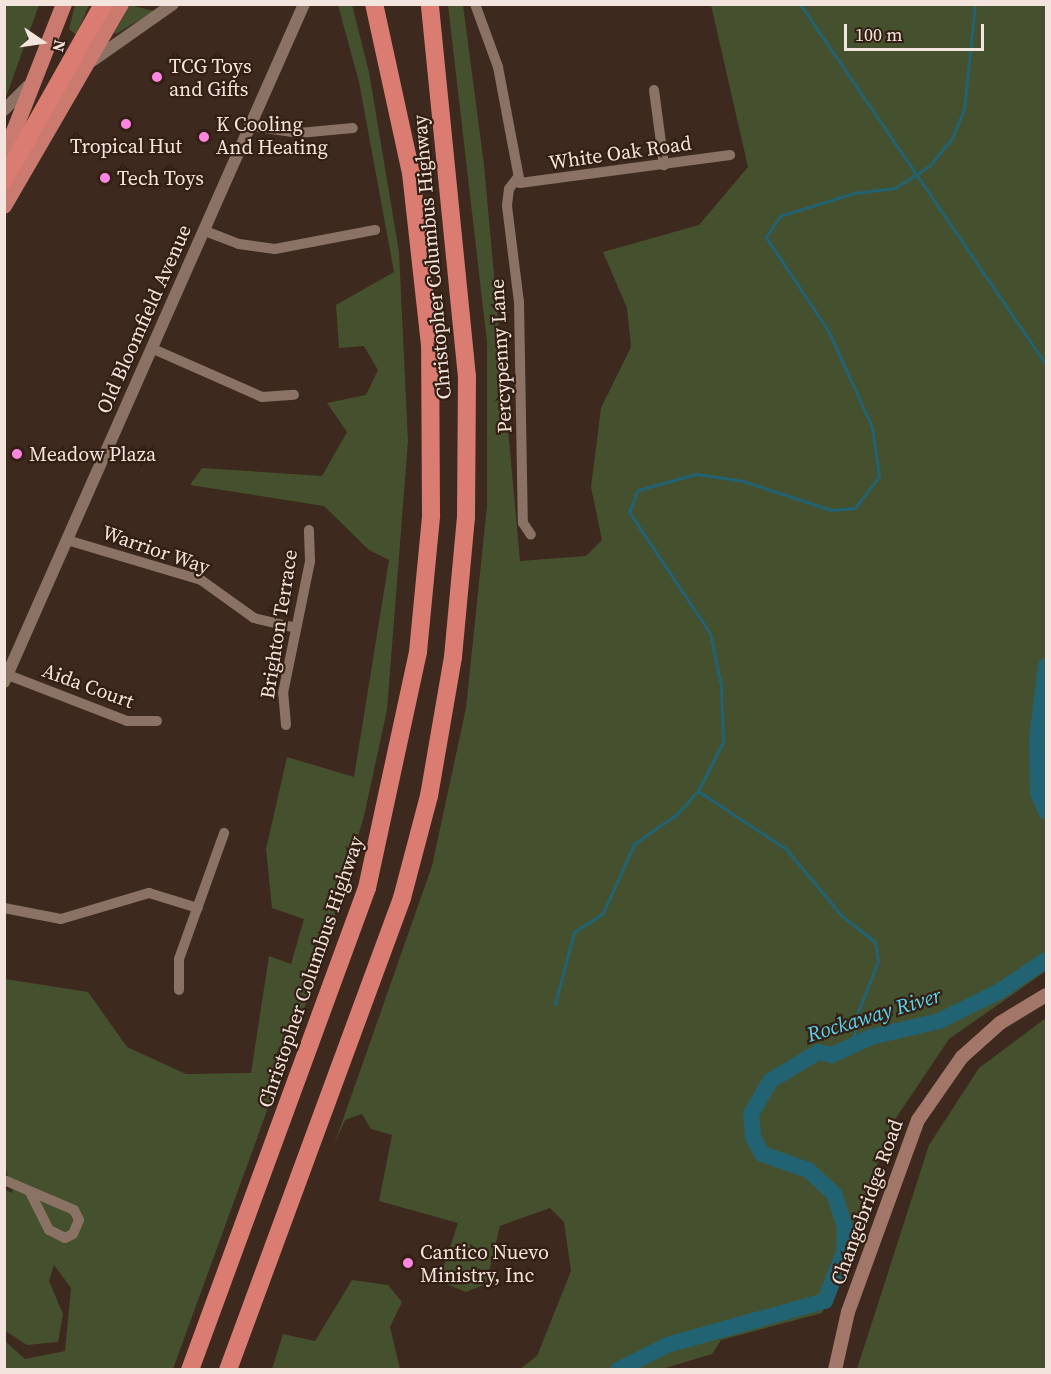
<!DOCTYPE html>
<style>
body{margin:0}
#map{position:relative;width:1051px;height:1374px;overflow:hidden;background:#3d291d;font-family:"Source Serif 4",serif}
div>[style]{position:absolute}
.green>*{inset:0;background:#45512e}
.stream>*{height:3px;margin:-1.5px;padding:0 1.5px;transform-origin:1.5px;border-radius:1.5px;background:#226373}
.river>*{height:16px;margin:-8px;padding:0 8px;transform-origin:8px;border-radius:8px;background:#226373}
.minor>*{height:10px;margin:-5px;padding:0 5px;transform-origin:5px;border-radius:5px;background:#8a7364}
.tertiary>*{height:12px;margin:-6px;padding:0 6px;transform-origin:6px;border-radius:6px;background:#8a7364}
.secondary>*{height:14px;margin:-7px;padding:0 7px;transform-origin:7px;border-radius:7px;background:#a27668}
.trunk>*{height:16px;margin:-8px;padding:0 8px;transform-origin:8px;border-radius:8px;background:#cb7a6f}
.motorway>*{height:18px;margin:-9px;padding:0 9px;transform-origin:9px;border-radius:9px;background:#db7c72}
.dots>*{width:16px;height:16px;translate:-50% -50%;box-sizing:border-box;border:3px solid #331f13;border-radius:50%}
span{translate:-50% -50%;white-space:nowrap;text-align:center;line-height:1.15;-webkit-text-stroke:4.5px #331f13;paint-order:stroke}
.poi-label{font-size:20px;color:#f3e5dd}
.left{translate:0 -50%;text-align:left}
.street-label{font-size:20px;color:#f3e5dd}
.water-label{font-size:21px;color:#59d5f4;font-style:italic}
.frame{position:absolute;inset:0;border:6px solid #f3e5dd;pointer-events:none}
.north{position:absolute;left:12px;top:12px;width:60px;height:60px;-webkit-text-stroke:4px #331f13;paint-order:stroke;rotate:103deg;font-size:16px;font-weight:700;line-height:24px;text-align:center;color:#f3e5dd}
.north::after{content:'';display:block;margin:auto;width:21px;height:27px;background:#f3e5dd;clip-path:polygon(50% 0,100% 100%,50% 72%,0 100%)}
.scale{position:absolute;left:844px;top:24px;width:140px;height:27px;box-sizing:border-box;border:3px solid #f3e5dd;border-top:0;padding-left:8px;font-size:18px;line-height:21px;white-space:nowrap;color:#f3e5dd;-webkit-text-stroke:4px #331f13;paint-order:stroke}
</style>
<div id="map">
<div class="green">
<i style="clip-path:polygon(5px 4px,39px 5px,5px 100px,4px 5px)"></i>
<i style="clip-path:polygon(75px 5px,89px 5px,76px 35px,69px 29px)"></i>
<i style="clip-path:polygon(130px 5px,154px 11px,116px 34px,114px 33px)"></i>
<i style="clip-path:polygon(338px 5px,352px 5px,369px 72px,399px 252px,408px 441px,387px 710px,364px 816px,320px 965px,173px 1369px,5px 1369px,5px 1341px,25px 1359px,65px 1351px,71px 1288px,54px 1265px,49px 1281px,63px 1314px,58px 1342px,27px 1345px,5px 1331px,5px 1190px,13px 1193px,4px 1163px,5px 979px,88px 992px,127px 1047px,186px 1074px,251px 1073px,269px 956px,291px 964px,304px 919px,272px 908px,266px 849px,287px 757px,354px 777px,389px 560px,369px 550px,324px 506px,190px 485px,202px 468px,322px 476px,347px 432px,327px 403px,366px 395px,378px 370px,364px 346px,339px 348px,336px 305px,394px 272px,359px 82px)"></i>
<i style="clip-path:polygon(448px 5px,463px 5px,484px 165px,520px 561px,586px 556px,602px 540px,591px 487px,601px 408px,631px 347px,627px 308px,603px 252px,699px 225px,748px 167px,711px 5px,1046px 5px,1046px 971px,949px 1039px,890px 1127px,830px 1306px,828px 1299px,822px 1313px,721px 1340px,712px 1354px,662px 1369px,520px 1369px,537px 1356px,571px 1271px,564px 1222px,550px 1208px,500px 1226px,486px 1284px,466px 1292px,439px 1281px,458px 1223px,379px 1201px,392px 1135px,371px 1129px,362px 1114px,345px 1120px,334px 1145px,432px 866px,466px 708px,487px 506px,487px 342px)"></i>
<i style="clip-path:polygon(1046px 1018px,1046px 1369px,857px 1369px,929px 1145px,979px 1068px)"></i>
<i style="clip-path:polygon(352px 1280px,388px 1285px,402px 1302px,390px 1327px,400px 1369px,272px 1369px,283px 1334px,315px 1341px)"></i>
</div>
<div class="stream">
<i style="left:800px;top:4px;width:437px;rotate:55.7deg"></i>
<i style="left:698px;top:791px;width:105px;rotate:33.4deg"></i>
<i style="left:786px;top:849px;width:87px;rotate:50.1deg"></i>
<i style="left:842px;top:916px;width:42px;rotate:38.2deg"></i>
<i style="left:875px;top:942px;width:19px;rotate:81deg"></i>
<i style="left:878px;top:961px;width:55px;rotate:111.4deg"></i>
<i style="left:858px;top:1012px;width:32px;rotate:99deg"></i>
<i style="left:555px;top:1004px;width:74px;rotate:-75.2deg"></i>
<i style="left:574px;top:932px;width:35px;rotate:-33deg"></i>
<i style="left:603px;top:913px;width:76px;rotate:-65.8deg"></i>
<i style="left:634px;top:844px;width:52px;rotate:-34.9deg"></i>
<i style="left:677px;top:814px;width:31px;rotate:-48deg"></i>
<i style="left:698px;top:791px;width:55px;rotate:-63deg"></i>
<i style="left:723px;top:742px;width:56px;rotate:-92deg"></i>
<i style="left:721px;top:686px;width:54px;rotate:-101.7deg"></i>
<i style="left:710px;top:633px;width:146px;rotate:-123.8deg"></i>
<i style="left:629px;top:512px;width:24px;rotate:-68deg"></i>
<i style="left:638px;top:490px;width:60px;rotate:-15.4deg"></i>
<i style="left:696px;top:474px;width:48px;rotate:8.5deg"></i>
<i style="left:743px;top:481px;width:93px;rotate:18.2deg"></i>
<i style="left:831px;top:510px;width:24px;rotate:-5deg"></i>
<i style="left:855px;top:508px;width:40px;rotate:-53deg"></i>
<i style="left:879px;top:476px;width:49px;rotate:-98.1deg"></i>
<i style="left:872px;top:427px;width:104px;rotate:-114.4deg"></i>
<i style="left:829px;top:332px;width:114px;rotate:-123.6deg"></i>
<i style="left:766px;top:237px;width:25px;rotate:-56deg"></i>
<i style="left:780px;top:216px;width:77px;rotate:-17.3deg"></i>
<i style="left:854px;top:193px;width:41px;rotate:-7deg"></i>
<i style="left:895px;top:188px;width:40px;rotate:-32.9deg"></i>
<i style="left:929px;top:166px;width:34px;rotate:-50deg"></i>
<i style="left:951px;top:140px;width:33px;rotate:-67deg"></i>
<i style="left:964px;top:110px;width:107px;rotate:-84.1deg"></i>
</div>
<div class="river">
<i style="left:1046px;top:666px;width:73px;rotate:97.1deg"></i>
<i style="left:1037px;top:738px;width:55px;rotate:89deg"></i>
<i style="left:1038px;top:793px;width:20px;rotate:66deg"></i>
<i style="left:618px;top:1370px;width:55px;rotate:-27deg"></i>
<i style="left:667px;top:1345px;width:164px;rotate:-15.6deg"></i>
<i style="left:825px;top:1301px;width:53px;rotate:-68.8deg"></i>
<i style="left:844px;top:1252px;width:25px;rotate:-88deg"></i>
<i style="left:845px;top:1227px;width:35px;rotate:-108deg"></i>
<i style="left:834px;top:1194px;width:35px;rotate:-137deg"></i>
<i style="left:808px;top:1170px;width:49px;rotate:-160.8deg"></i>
<i style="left:762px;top:1154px;width:19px;rotate:-118deg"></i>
<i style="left:753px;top:1137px;width:23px;rotate:-95deg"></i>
<i style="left:751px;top:1114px;width:38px;rotate:-60deg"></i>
<i style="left:770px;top:1081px;width:56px;rotate:-31.1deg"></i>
<i style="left:818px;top:1052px;width:14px;rotate:12deg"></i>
<i style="left:832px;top:1055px;width:43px;rotate:-24.8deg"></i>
<i style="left:871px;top:1037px;width:70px;rotate:-13.2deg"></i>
<i style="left:939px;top:1021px;width:68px;rotate:-26.2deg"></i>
<i style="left:1000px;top:991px;width:55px;rotate:-34deg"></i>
</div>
<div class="minor">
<i style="left:475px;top:4px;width:67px;rotate:69.9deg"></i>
<i style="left:498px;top:67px;width:118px;rotate:79.3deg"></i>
<i style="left:520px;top:183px;width:212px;rotate:-7.6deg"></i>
<i style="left:654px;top:90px;width:76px;rotate:82.4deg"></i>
<i style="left:251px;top:126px;width:49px;rotate:8.3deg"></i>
<i style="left:299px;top:133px;width:54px;rotate:-5.3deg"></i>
<i style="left:518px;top:177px;width:15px;rotate:127deg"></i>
<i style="left:509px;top:189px;width:17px;rotate:97deg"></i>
<i style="left:507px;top:206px;width:97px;rotate:82.9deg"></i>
<i style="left:519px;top:302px;width:221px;rotate:89deg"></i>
<i style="left:523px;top:523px;width:14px;rotate:56deg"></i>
<i style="left:205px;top:231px;width:36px;rotate:21deg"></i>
<i style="left:239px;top:244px;width:36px;rotate:8deg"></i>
<i style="left:275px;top:249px;width:102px;rotate:-10.8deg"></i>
<i style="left:151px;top:348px;width:121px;rotate:23.8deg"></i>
<i style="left:262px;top:397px;width:32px;rotate:-4deg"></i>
<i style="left:67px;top:540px;width:140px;rotate:16.6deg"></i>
<i style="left:201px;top:580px;width:65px;rotate:35.6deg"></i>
<i style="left:254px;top:618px;width:43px;rotate:13.4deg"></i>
<i style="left:8px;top:675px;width:128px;rotate:21.1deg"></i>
<i style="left:127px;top:721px;width:30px"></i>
<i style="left:286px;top:725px;width:32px;rotate:-95deg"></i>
<i style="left:283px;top:693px;width:135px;rotate:-78.4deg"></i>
<i style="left:310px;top:561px;width:31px;rotate:-92deg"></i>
<i style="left:4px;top:908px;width:58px;rotate:10.9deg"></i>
<i style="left:61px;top:919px;width:92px;rotate:-16.5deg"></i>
<i style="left:149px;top:893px;width:51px;rotate:17deg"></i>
<i style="left:179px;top:990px;width:31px;rotate:-90deg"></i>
<i style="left:179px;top:959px;width:134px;rotate:-70.3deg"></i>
<i style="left:4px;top:1180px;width:76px;rotate:23.2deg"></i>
<i style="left:74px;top:1210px;width:11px;rotate:63deg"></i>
<i style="left:79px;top:1220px;width:15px;rotate:113deg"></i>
<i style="left:73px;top:1234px;width:9px;rotate:153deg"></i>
<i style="left:65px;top:1238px;width:18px;rotate:-153deg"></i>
<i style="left:49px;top:1230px;width:42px;rotate:-116.6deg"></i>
</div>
<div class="tertiary">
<i style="left:92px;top:61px;width:99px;rotate:-35.1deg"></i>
<i style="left:4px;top:110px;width:34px;rotate:-45deg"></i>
<i style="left:4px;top:682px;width:741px;rotate:-66.13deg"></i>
</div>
<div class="secondary">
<i style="left:835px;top:1370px;width:59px;rotate:-77.4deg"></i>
<i style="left:848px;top:1312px;width:204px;rotate:-70deg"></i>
<i style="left:918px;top:1120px;width:77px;rotate:-55.1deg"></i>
<i style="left:962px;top:1057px;width:51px;rotate:-41.8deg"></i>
<i style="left:1000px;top:1023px;width:54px;rotate:-31.3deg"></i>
</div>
<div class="trunk">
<i style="left:4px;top:157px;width:164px;rotate:-68.6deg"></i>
<i style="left:4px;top:206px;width:233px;rotate:-59.9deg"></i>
</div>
<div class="motorway">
<i style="left:4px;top:180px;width:202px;rotate:-60.6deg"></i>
<i style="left:190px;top:1370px;width:513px;rotate:-69.84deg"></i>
<i style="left:367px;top:888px;width:241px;rotate:-77.8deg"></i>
<i style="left:418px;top:652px;width:137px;rotate:-84.5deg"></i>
<i style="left:431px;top:516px;width:171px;rotate:-90.3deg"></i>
<i style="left:430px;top:345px;width:173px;rotate:-96.3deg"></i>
<i style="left:411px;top:173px;width:173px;rotate:-102.3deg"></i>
<i style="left:228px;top:1370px;width:503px;rotate:-69.76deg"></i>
<i style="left:402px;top:898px;width:106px;rotate:-75.2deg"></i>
<i style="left:429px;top:796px;width:141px;rotate:-80.2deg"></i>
<i style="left:453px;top:657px;width:140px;rotate:-84.7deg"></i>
<i style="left:466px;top:518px;width:141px;rotate:-89.6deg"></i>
<i style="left:467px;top:377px;width:375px;rotate:-95.7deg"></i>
</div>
<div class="dots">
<i style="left:157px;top:77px;background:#fe86e1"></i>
<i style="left:126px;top:124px;background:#fe86e1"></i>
<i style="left:204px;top:137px;background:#fe86e1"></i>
<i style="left:105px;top:178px;background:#fe86e1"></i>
<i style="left:17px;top:454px;background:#fe86e1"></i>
<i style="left:408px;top:1263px;background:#fe86e1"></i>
</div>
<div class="poi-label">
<span class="left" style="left:169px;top:78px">TCG Toys<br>and Gifts</span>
<span class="left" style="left:216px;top:136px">K Cooling<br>And Heating</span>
<span style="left:126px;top:146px">Tropical Hut</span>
<span class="left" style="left:117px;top:178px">Tech Toys</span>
<span class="left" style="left:29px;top:454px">Meadow Plaza</span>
<span class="left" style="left:420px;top:1264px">Cantico Nuevo<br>Ministry, Inc</span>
</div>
<div class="street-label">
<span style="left:620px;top:153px;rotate:-8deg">White Oak Road</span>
<span style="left:432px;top:257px;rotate:-95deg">Christopher Columbus Highway</span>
<span style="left:144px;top:319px;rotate:-66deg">Old Bloomfield Avenue</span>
<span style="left:501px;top:356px;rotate:-93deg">Percypenny Lane</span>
<span style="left:156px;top:550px;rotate:19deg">Warrior Way</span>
<span style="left:279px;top:624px;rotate:-81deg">Brighton Terrace</span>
<span style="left:88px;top:686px;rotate:20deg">Aida Court</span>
<span style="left:311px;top:972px;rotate:-71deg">Christopher Columbus Highway</span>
<span style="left:867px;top:1202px;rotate:-70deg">Changebridge Road</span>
</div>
<div class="water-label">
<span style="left:874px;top:1015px;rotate:-17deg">Rockaway River</span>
</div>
<div class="frame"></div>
<div class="north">N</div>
<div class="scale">100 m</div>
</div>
